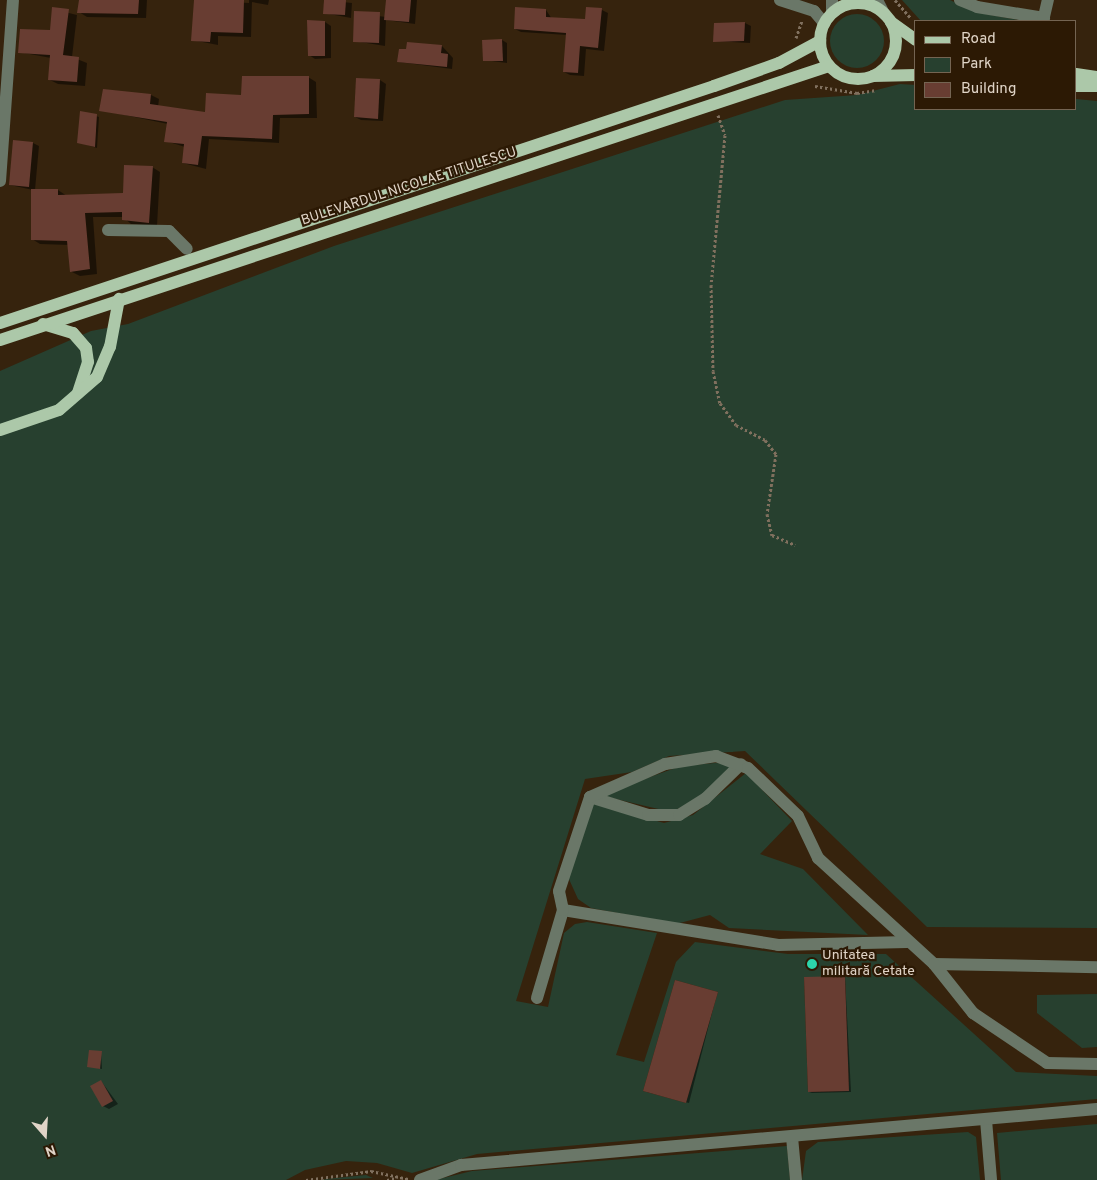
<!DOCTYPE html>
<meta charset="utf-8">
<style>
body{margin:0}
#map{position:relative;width:1097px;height:1180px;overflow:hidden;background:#36230d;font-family:Overpass,sans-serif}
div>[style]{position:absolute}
.green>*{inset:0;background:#27402f}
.round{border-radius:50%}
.shadow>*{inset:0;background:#0007}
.building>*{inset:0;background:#683d32}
.path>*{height:3px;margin-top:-1.5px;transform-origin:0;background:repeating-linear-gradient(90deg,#80705e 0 2.5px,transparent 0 5px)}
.minor>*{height:12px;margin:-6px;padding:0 6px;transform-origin:6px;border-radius:6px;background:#6a7768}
.major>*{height:12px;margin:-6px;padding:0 6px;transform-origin:6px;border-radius:6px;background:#acc8a9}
.major>.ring{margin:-6px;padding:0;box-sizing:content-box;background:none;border:12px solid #acc8a9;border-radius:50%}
.dots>*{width:14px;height:14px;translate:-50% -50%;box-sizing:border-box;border:2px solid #2c1904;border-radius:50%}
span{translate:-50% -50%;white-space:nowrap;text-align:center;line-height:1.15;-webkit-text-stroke:4.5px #2c1904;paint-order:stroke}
.street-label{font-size:14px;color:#e0d4c7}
.poi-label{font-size:14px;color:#e0d4c7}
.left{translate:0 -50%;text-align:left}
.legend{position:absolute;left:914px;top:20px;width:162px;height:90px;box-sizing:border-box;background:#2c1904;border:1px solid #746452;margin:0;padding:6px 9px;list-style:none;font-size:15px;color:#e0d4c7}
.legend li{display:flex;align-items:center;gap:10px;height:25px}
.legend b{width:25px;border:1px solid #746452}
.north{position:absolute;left:20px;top:1110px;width:50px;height:50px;-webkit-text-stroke:4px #2c1904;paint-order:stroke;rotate:161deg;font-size:14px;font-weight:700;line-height:20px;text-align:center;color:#e0d4c7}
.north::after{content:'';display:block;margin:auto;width:18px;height:22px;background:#e0d4c7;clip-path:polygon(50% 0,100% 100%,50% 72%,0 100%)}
</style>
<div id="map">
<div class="green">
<i style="clip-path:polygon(902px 0,950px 0,975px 12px,1023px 21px,921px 21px)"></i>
<i class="round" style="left:830px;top:14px;width:54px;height:54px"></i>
<i style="clip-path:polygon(evenodd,900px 84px,916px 85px,916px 109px,1076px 109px,1076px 99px,1097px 101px,1097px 928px,927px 927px,745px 751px,669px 756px,632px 772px,585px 779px,516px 1001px,548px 1007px,564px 933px,575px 924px,587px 922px,657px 933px,616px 1055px,644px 1062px,676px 962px,695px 942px,788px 954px,886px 954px,1016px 1072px,1097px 1076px,1097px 1099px,477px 1154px,412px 1173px,377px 1163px,346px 1161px,305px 1170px,286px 1180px,0 1180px,0 371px,91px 331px,128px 324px,334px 246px,785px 100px,857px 95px,900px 84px,845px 976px,849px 1091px,808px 1092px,804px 978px,845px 976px,900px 84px,675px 980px,718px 992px,686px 1103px,643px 1091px,675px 980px)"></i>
<i style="clip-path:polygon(715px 763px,733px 764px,699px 799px,671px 812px,599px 795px,681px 766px)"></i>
<i style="clip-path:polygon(746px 773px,792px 821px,760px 854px,803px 869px,868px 935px,729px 928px,710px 915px,676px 924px,591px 908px,578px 899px,568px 877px,593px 803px,664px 823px,693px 815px)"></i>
<i style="clip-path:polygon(1097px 994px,1097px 1047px,1082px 1048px,1037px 1013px,1037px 995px)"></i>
<i style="clip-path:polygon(1097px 1124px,1097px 1180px,1001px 1180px,997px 1133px)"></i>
<i style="clip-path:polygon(968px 1132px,976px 1137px,980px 1180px,802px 1180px,806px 1151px,818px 1142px)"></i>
<i style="clip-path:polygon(787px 1146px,790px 1180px,435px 1180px,472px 1171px)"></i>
<i style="clip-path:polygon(366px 1175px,373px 1178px,321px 1180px,326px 1179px)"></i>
</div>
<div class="shadow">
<i style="clip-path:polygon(80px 0,147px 0,146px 18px,87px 17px,79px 12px)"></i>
<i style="clip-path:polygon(195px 0,249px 3px,249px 0,269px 0,268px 5px,252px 2px,251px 37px,218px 36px,218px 45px,192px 40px)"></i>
<i style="clip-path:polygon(325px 0,352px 3px,351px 18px,324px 13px)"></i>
<i style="clip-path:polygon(387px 0,417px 0,415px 24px,386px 20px,385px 46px,354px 41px,355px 13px,386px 17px)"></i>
<i style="clip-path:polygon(516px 8px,546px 10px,552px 19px,586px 21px,602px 10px,608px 13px,604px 51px,586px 49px,584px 76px,570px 75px,564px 72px,567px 35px,521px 32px,515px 29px)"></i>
<i style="clip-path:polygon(53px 9px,77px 15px,72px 57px,87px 63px,85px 86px,58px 84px,50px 80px,51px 58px,19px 52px,51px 32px)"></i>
<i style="clip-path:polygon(325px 22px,331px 26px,331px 58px,315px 59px,309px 55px)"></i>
<i style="clip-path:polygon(745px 23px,751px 26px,750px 43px,714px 41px,715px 24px)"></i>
<i style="clip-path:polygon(502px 40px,507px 43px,507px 63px,484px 60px)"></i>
<i style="clip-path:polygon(442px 46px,453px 58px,452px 69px,399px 62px)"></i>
<i style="clip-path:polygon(308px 77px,316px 82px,317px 118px,280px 118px,279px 143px,209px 139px,206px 169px,183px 163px,185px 147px,166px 141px,168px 124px,101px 110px,104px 91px,151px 95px,159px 99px,158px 107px,206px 113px,242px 96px)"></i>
<i style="clip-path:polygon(380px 80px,386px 84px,383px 121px,361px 120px,355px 117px)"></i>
<i style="clip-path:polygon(96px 116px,99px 117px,97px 148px,81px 143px)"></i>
<i style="clip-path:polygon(33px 143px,39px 146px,35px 190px,58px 190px,67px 196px,124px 195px,152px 167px,160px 172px,157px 226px,131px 224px,123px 217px,93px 217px,97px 274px,80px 276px,72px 272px,69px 245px,40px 244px,32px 239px,33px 190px,10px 185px)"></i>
<i style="clip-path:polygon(845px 977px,851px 1092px,812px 1093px,809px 1092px)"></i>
<i style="clip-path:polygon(717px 993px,689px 1103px,647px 1092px)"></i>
<i style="clip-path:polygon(101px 1053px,102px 1069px,88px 1066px)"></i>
<i style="clip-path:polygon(101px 1081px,118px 1104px,109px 1109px,103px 1106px)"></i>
</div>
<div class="building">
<i style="clip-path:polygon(79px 0,139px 0,138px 14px,77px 13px)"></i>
<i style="clip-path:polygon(194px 0,244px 0,243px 33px,211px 32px,210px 42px,191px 41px)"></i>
<i style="clip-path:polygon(324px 0,346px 0,345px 15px,323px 14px)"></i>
<i style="clip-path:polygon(386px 0,411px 0,409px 22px,384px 20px)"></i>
<i style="clip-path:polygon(52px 7px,69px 9px,63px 55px,79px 57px,77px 82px,48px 80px,50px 55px,18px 53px,20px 29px,50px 30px)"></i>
<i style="clip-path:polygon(515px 7px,546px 9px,546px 17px,585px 19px,586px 7px,602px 8px,598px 48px,580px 46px,578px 73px,563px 72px,566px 33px,514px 29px)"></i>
<i style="clip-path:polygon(354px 11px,380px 12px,379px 43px,353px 42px)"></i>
<i style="clip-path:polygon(307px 20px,325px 21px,325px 56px,308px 56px)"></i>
<i style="clip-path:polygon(745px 22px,744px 41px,713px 42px,714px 23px)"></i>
<i style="clip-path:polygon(502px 39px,503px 61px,483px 61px,482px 40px)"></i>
<i style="clip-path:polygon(407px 42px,442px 45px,441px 53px,448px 54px,447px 67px,397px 62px,399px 49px,406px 49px)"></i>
<i style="clip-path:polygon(242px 76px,309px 76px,309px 114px,273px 115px,272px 139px,202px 136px,198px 165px,182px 163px,184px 144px,164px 142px,167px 122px,99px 111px,103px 89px,151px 94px,150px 104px,205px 112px,206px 93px,241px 95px)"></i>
<i style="clip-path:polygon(356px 78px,380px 79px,378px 119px,354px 117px)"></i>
<i style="clip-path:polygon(80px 111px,97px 114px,95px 147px,77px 143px)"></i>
<i style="clip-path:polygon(13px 140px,33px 142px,29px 187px,9px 185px)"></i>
<i style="clip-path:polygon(124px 165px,153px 166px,149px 223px,122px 220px,122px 212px,85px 213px,90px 269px,70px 272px,67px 241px,31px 240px,31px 189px,58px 189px,58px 195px,123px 193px)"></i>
<i style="clip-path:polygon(845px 976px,849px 1091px,808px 1092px,804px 977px)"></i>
<i style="clip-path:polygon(675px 980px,718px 992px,686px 1103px,643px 1091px)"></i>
<i style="clip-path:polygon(89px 1050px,102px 1051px,100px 1069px,87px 1067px)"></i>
<i style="clip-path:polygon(101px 1080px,113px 1101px,102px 1107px,90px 1086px)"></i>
</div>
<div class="path">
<i style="left:895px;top:0;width:23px;rotate:49deg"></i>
<i style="left:796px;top:38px;width:18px;rotate:-71deg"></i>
<i style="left:815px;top:86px;width:43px;rotate:9.5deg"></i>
<i style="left:857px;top:93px;width:18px;rotate:-9deg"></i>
<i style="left:718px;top:115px;width:21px;rotate:71deg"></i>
<i style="left:725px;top:135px;width:151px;rotate:95.3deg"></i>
<i style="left:711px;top:285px;width:86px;rotate:88.7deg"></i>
<i style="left:713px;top:371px;width:33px;rotate:78deg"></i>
<i style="left:720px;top:403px;width:27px;rotate:54deg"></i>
<i style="left:736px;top:425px;width:33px;rotate:27deg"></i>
<i style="left:765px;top:440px;width:18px;rotate:52deg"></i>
<i style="left:776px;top:454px;width:61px;rotate:98.5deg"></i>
<i style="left:767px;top:514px;width:22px;rotate:77deg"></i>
<i style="left:772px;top:535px;width:25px;rotate:23deg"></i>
<i style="left:306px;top:1180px;width:66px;rotate:-7.9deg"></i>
<i style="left:371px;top:1171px;width:38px;rotate:12deg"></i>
<i style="left:387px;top:1180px;width:10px;rotate:-11deg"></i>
</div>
<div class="minor">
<i style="left:780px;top:0;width:36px;rotate:18deg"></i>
<i style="left:814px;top:11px;width:16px;rotate:50deg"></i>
<i style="left:832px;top:0;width:13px;rotate:90deg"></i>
<i style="left:877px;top:0;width:16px;rotate:63deg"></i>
<i style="left:960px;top:0;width:18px;rotate:22deg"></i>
<i style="left:977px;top:7px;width:68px;rotate:9.3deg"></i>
<i style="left:1043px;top:21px;width:22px;rotate:-77deg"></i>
<i style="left:0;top:181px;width:181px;rotate:-85.9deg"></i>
<i style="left:108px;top:230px;width:61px;rotate:0.9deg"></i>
<i style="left:169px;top:231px;width:25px;rotate:45deg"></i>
<i style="left:590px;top:797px;width:61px;rotate:17.2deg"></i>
<i style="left:648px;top:815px;width:31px"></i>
<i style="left:679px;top:815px;width:31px;rotate:-32deg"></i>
<i style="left:705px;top:799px;width:50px;rotate:-44.2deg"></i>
<i style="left:563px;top:910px;width:218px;rotate:9.2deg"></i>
<i style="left:778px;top:945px;width:129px;rotate:-1.3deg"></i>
<i style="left:934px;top:964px;width:163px;rotate:1.1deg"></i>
<i style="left:537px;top:998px;width:92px;rotate:-73.5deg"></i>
<i style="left:563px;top:910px;width:19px;rotate:-102deg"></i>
<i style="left:559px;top:891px;width:99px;rotate:-71.7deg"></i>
<i style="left:590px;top:797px;width:82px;rotate:-23.7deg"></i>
<i style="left:665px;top:764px;width:52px;rotate:-8.9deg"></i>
<i style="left:716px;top:756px;width:34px;rotate:21deg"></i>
<i style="left:748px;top:768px;width:69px;rotate:43.8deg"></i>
<i style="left:798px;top:816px;width:47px;rotate:64.5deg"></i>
<i style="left:818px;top:858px;width:157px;rotate:42.4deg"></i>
<i style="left:934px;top:964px;width:63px;rotate:51.5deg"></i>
<i style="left:973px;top:1013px;width:89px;rotate:34deg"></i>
<i style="left:1047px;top:1063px;width:50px;rotate:1.1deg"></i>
<i style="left:986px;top:1120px;width:60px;rotate:85.2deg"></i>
<i style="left:792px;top:1137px;width:43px;rotate:84.7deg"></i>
<i style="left:420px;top:1180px;width:44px;rotate:-20.1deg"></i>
<i style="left:461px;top:1165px;width:638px;rotate:-5.03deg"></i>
</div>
<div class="major">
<i class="ring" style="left:820px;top:3px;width:64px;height:64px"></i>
<i style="left:891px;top:22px;width:31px;rotate:36deg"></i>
<i style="left:1076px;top:74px;width:21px;rotate:8deg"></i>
<i style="left:873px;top:76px;width:43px;rotate:-1.3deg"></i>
<i style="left:1076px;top:86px;width:21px"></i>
<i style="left:0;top:323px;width:752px;rotate:-18.36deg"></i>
<i style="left:714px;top:86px;width:69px;rotate:-19.5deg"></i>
<i style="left:779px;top:63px;width:47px;rotate:-28.2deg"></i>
<i style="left:43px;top:324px;width:31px;rotate:17deg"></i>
<i style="left:73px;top:333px;width:20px;rotate:49deg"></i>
<i style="left:86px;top:348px;width:14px;rotate:82deg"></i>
<i style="left:88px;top:362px;width:33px;rotate:108deg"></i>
<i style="left:0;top:340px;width:873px;rotate:-18.29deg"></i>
<i style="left:0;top:430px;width:62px;rotate:-18.7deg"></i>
<i style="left:59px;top:410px;width:50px;rotate:-41deg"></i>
<i style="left:97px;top:377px;width:33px;rotate:-67deg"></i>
<i style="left:110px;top:347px;width:49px;rotate:-79.4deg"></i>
</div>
<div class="dots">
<i style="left:812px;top:964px;background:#2cd5ab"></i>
</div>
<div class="street-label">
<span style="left:409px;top:187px;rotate:-18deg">BULEVARDUL NICOLAE TITULESCU</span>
</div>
<div class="poi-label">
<span class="left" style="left:822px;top:964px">Unitatea<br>militară Cetate</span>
</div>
<ul class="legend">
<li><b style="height:6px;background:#acc8a9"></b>Road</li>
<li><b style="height:14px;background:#27402f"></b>Park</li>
<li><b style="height:14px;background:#683d32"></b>Building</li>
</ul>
<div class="north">N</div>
</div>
